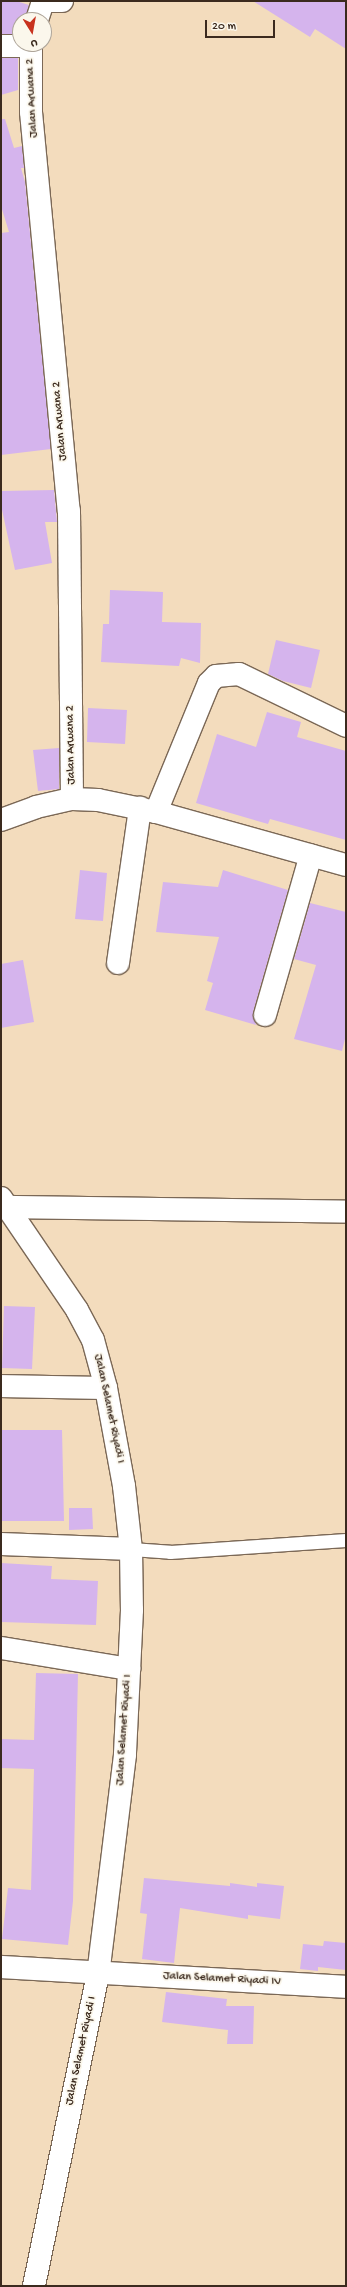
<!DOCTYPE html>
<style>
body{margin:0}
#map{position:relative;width:347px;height:2287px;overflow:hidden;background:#f3dcbd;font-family:"Gochi Hand",sans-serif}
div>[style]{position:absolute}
.building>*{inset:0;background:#d5b4ed}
.roads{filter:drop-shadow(1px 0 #7b6856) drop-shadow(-1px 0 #7b6856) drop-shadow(0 1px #7b6856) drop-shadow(0 -1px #7b6856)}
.lane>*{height:13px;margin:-6.5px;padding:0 6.5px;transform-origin:6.5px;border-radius:6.5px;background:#fff}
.street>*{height:22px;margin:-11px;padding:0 11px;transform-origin:11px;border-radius:11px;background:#fff}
.secondary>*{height:22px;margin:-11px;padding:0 11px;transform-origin:11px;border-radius:11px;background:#fff}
span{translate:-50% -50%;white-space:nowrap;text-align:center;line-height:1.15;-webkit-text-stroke:3.5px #fbf7ec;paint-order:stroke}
.street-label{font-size:12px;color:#3b2a1e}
.frame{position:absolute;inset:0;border:2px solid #3b2a1e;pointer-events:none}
.north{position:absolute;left:12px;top:12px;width:40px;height:40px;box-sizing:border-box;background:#fbf7ec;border:1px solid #aea59a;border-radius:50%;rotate:169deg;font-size:11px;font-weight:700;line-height:16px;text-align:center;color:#3b2a1e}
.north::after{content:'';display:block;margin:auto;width:14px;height:18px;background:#c8321e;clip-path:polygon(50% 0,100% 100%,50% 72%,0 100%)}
.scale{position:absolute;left:205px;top:20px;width:70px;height:18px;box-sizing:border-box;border:2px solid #3b2a1e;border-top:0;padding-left:5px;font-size:12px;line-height:14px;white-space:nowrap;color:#3b2a1e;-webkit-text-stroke:3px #fbf7ec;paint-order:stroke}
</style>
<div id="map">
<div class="building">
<i style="clip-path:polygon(1px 1px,16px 1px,29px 5px,25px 20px,20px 20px,20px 34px,1px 34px)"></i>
<i style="clip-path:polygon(253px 1px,346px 1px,346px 49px,315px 29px,310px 37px)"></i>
<i style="clip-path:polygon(1px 58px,18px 58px,18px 90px,1px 95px)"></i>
<i style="clip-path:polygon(1px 119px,5px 119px,14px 148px,22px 146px,24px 168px,21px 168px,25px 182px,51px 449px,1px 455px,1px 233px,9px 232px,1px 206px)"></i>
<i style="clip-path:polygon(54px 490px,57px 522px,45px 522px,52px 563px,15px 570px,1px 505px,1px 491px)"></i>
<i style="clip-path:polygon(110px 590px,163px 592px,162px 622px,201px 623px,200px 663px,181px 658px,179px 666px,101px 662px,103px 624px,109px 624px)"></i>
<i style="clip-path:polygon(276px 640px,320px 650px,311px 688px,283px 681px,268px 674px)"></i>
<i style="clip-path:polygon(88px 708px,127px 710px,125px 744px,87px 742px)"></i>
<i style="clip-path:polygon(267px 712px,301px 722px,297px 737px,346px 751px,346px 840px,270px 819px,268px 824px,196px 803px,217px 734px,256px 747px)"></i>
<i style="clip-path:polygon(59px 748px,59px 789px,38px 791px,33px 750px)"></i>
<i style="clip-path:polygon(80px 870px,107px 873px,103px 921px,75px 919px)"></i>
<i style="clip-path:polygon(223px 870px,288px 890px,253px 1012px,256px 1025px,205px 1010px,213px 983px,207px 981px,219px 937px,156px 932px,163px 882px,218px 887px)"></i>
<i style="clip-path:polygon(310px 903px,346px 912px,346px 1035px,342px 1051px,294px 1039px,316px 965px,294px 959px)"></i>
<i style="clip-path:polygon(23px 960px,34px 1022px,1px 1028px,1px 964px)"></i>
<i style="clip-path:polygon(4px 1306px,35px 1307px,32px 1369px,2px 1368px)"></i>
<i style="clip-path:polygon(1px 1430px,62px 1430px,64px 1521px,1px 1521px)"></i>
<i style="clip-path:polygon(69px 1508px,92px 1508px,93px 1529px,69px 1530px)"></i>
<i style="clip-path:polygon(1px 1563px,52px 1566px,51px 1579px,98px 1581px,96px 1625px,1px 1622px)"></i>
<i style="clip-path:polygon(36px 1673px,78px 1674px,73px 1901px,68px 1945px,2px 1939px,8px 1888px,31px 1890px,34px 1769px,1px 1768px,1px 1739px,34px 1740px)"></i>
<i style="clip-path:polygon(144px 1878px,230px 1886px,230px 1883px,257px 1887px,257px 1883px,284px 1886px,280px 1919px,248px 1915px,248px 1919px,180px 1908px,174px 1963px,142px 1959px,147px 1914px,140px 1913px)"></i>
<i style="clip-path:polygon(324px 1941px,346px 1943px,346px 1970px,318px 1967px,318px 1971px,300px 1969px,303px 1944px,323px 1946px)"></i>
<i style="clip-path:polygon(166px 1992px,227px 1999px,226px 2006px,254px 2006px,253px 2044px,227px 2044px,228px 2030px,162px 2022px)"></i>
</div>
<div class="roads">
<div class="lane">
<i style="left:131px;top:1549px;width:39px;rotate:4deg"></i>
<i style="left:170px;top:1552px;width:176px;rotate:-3.9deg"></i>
</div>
<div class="street">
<i style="left:42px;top:1px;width:20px"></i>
<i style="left:37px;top:20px;width:20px;rotate:-72deg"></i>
<i style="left:31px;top:44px;width:68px;rotate:90deg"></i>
<i style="left:31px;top:112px;width:401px;rotate:84.6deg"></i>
<i style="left:69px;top:511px;width:288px;rotate:89.4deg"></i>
<i style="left:1px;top:46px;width:30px"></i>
<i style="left:156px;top:812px;width:139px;rotate:-67.7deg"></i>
<i style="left:209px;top:683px;width:10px;rotate:-45deg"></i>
<i style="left:216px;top:676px;width:23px;rotate:-5deg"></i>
<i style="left:239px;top:674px;width:119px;rotate:25.9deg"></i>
<i style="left:1px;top:820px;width:37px;rotate:-20deg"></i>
<i style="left:36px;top:807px;width:37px;rotate:-13deg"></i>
<i style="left:72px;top:799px;width:26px;rotate:2deg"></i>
<i style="left:98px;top:800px;width:59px;rotate:11.7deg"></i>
<i style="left:156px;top:812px;width:197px;rotate:15.6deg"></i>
<i style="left:118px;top:963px;width:157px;rotate:-81.9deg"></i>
<i style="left:265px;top:1015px;width:166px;rotate:-74deg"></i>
<i style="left:8px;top:1207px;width:338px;rotate:0.8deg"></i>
<i style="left:1px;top:1386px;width:105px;rotate:1.1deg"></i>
<i style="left:1px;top:1544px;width:130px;rotate:2.2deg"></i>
<i style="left:1px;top:1648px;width:130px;rotate:9.3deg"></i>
<i style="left:1px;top:1967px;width:346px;rotate:3.3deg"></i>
</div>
<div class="secondary">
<i style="left:1px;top:1198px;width:135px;rotate:55.8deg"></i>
<i style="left:77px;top:1310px;width:34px;rotate:62deg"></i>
<i style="left:93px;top:1340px;width:50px;rotate:74.8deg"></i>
<i style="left:106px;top:1388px;width:100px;rotate:79.6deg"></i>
<i style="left:124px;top:1486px;width:63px;rotate:83.7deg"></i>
<i style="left:131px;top:1549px;width:61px;rotate:89.1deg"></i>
<i style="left:132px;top:1610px;width:145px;rotate:92.8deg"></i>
<i style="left:125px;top:1755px;width:221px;rotate:97deg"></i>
<i style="left:98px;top:1974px;width:318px;rotate:101.6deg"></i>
</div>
</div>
<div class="street-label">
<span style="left:33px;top:98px;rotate:-93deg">Jalan Arwana 2</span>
<span style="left:61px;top:421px;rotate:-95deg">Jalan Arwana 2</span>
<span style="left:72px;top:745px;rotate:-91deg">Jalan Arwana 2</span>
<span style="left:108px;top:1409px;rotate:78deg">Jalan Selamet Riyadi I</span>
<span style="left:125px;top:1730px;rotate:-86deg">Jalan Selamet Riyadi I</span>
<span style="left:222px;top:1980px;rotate:3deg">Jalan Selamet Riyadi IV</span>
<span style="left:82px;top:2051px;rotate:-78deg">Jalan Selamet Riyadi I</span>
</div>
<div class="frame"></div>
<div class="north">U</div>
<div class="scale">20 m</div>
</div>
